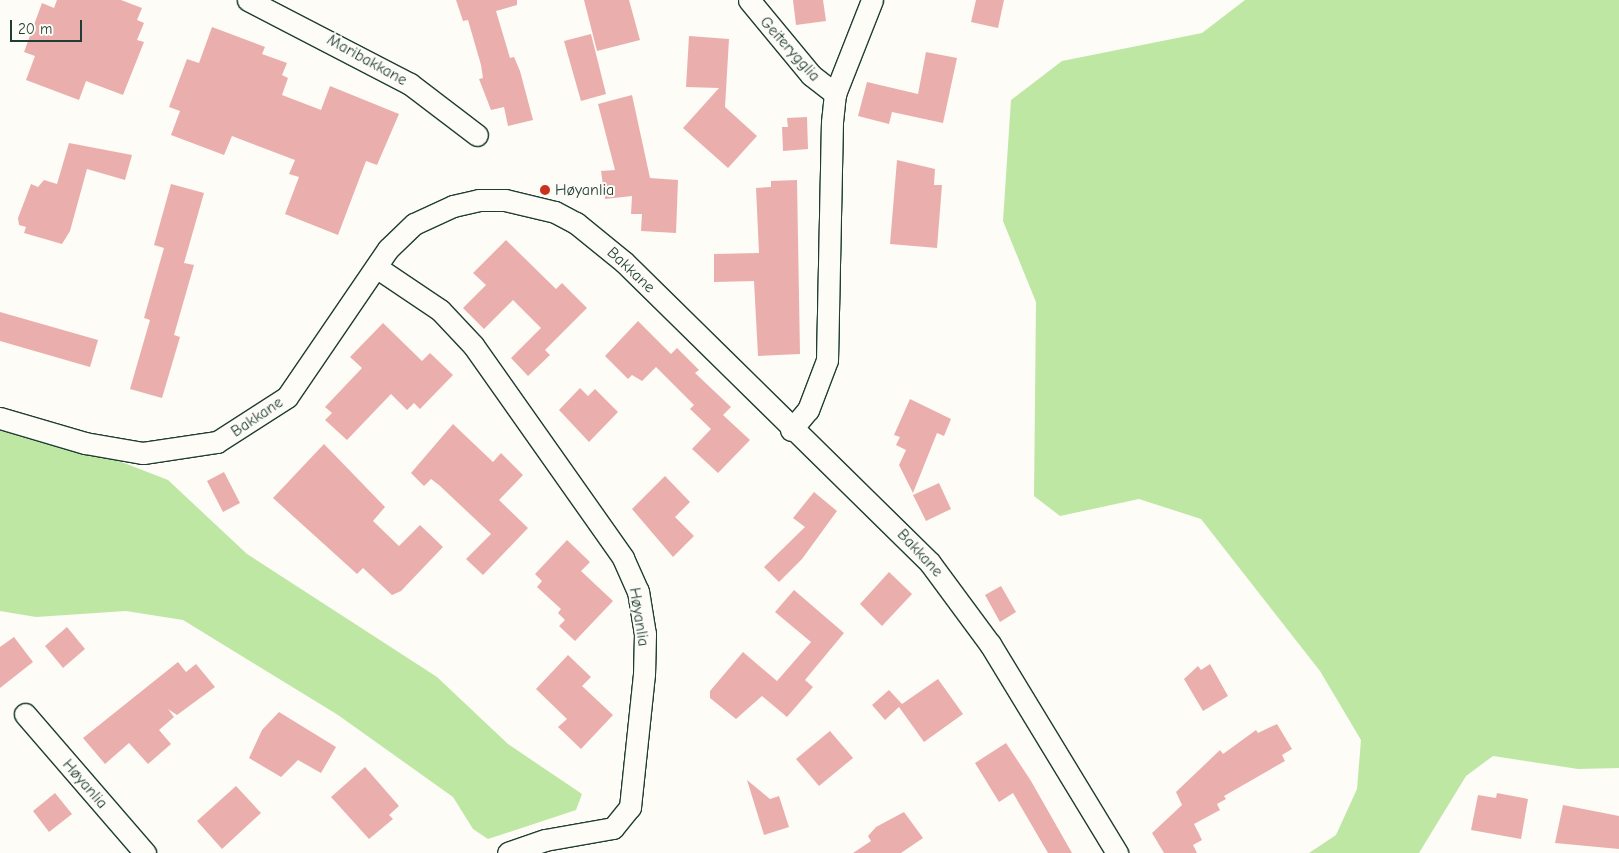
<!DOCTYPE html>
<meta charset="utf-8">
<style>
body{margin:0}
#map{position:relative;width:1619px;height:853px;overflow:hidden;background:#fdfcf7;font-family:"Comic Neue",sans-serif}
div>[style]{position:absolute}
.green>*{inset:0;background:#bee7a4}
.building>*{inset:0;background:#eaafac}
.roads{filter:drop-shadow(1px 0 #1f3d34) drop-shadow(-1px 0 #1f3d34) drop-shadow(0 1px #1f3d34) drop-shadow(0 -1px #1f3d34)}
.street>*{height:21px;margin:-10.5px;padding:0 10.5px;transform-origin:10.5px;border-radius:10.5px;background:#fdfcf7}
.dots>*{width:14px;height:14px;translate:-50% -50%;box-sizing:border-box;border:2px solid #fdfcf7;border-radius:50%}
span{translate:-50% -50%;white-space:nowrap;text-align:center;line-height:1.15;-webkit-text-stroke:4px #fdfcf7;paint-order:stroke}
.street-label{font-size:16px;color:#1f3d34}
.poi-label{font-size:16px;color:#1f3d34}
.left{translate:0 -50%;text-align:left}
.scale{position:absolute;left:10px;top:20px;width:72px;height:22px;box-sizing:border-box;border:2px solid #1f3d34;border-top:0;padding-left:6px;font-size:15px;line-height:18px;white-space:nowrap;color:#1f3d34;-webkit-text-stroke:4px #fdfcf7;paint-order:stroke}
</style>
<div id="map">
<div class="green">
<i style="clip-path:polygon(1245px 0,1619px 0,1619px 768px,1578px 769px,1493px 756px,1466px 776px,1419px 853px,1309px 853px,1336px 835px,1357px 789px,1361px 740px,1320px 671px,1201px 519px,1139px 499px,1060px 516px,1034px 496px,1036px 302px,1003px 221px,1011px 100px,1062px 61px,1202px 33px)"></i>
<i style="clip-path:polygon(0 430px,119px 461px,168px 480px,247px 554px,437px 677px,508px 744px,582px 794px,576px 810px,488px 839px,473px 829px,453px 797px,338px 715px,183px 620px,126px 611px,36px 617px,0 611px)"></i>
</div>
<div class="building">
<i style="clip-path:polygon(57px 0,121px 0,142px 8px,137px 20px,144px 23px,137px 40px,144px 42px,123px 95px,86px 81px,79px 100px,26px 80px,35px 56px,24px 52px,42px 3px,54px 8px)"></i>
<i style="clip-path:polygon(456px 0,517px 0,517px 5px,496px 11px,510px 58px,514px 57px,520px 71px,533px 120px,508px 126px,504px 107px,491px 110px,479px 79px,483px 78px,481px 65px,468px 20px,463px 21px)"></i>
<i style="clip-path:polygon(584px 0,629px 0,640px 40px,597px 51px)"></i>
<i style="clip-path:polygon(793px 0,823px 0,826px 21px,796px 25px)"></i>
<i style="clip-path:polygon(976px 0,1004px 0,998px 28px,971px 22px)"></i>
<i style="clip-path:polygon(212px 27px,265px 47px,262px 54px,287px 63px,282px 75px,288px 78px,282px 95px,321px 110px,330px 86px,399px 114px,377px 165px,366px 161px,338px 235px,285px 214px,299px 177px,289px 174px,295px 160px,232px 136px,224px 155px,171px 135px,180px 111px,169px 107px,187px 59px,199px 63px)"></i>
<i style="clip-path:polygon(591px 34px,606px 94px,581px 101px,564px 41px)"></i>
<i style="clip-path:polygon(689px 36px,729px 39px,725px 107px,757px 136px,728px 168px,683px 128px,719px 88px,686px 87px)"></i>
<i style="clip-path:polygon(926px 52px,957px 58px,943px 123px,892px 112px,889px 124px,858px 116px,867px 82px,918px 94px)"></i>
<i style="clip-path:polygon(632px 95px,650px 178px,678px 180px,676px 233px,641px 231px,642px 214px,631px 214px,632px 196px,605px 199px,601px 171px,615px 170px,598px 104px)"></i>
<i style="clip-path:polygon(807px 117px,808px 149px,783px 151px,782px 127px,788px 127px,787px 118px)"></i>
<i style="clip-path:polygon(69px 143px,132px 155px,125px 180px,87px 169px,70px 231px,62px 244px,24px 233px,26px 227px,19px 225px,18px 218px,31px 184px,38px 187px,44px 180px,57px 184px)"></i>
<i style="clip-path:polygon(897px 160px,935px 169px,934px 185px,942px 185px,937px 248px,890px 244px)"></i>
<i style="clip-path:polygon(797px 180px,800px 354px,758px 356px,754px 281px,714px 282px,714px 254px,759px 253px,756px 188px,771px 187px,771px 181px)"></i>
<i style="clip-path:polygon(171px 184px,204px 193px,184px 263px,194px 265px,174px 335px,180px 337px,162px 398px,130px 389px,150px 320px,144px 318px,164px 248px,154px 245px)"></i>
<i style="clip-path:polygon(506px 240px,556px 289px,562px 283px,587px 308px,545px 350px,550px 355px,528px 376px,511px 358px,541px 328px,513px 300px,484px 329px,463px 308px,486px 285px,473px 273px)"></i>
<i style="clip-path:polygon(0 312px,98px 340px,90px 367px,0 341px)"></i>
<i style="clip-path:polygon(638px 321px,671px 354px,677px 348px,699px 370px,695px 373px,731px 407px,723px 415px,750px 440px,718px 473px,692px 449px,711px 429px,690px 409px,694px 405px,656px 367px,642px 381px,632px 375px,628px 379px,605px 356px)"></i>
<i style="clip-path:polygon(383px 323px,422px 361px,430px 353px,453px 375px,420px 409px,414px 403px,407px 410px,391px 394px,347px 440px,325px 420px,332px 413px,325px 407px,362px 368px,350px 357px)"></i>
<i style="clip-path:polygon(580px 388px,588px 396px,595px 389px,618px 412px,589px 442px,559px 410px)"></i>
<i style="clip-path:polygon(910px 399px,951px 419px,944px 436px,937px 433px,913px 493px,899px 465px,906px 450px,896px 445px,900px 437px,894px 435px)"></i>
<i style="clip-path:polygon(453px 424px,493px 462px,501px 453px,523px 475px,499px 500px,528px 528px,483px 575px,466px 559px,491px 534px,439px 485px,431px 479px,424px 486px,411px 473px)"></i>
<i style="clip-path:polygon(324px 444px,385px 507px,373px 521px,399px 546px,420px 525px,443px 547px,401px 591px,392px 595px,363px 568px,357px 574px,273px 498px)"></i>
<i style="clip-path:polygon(224px 472px,240px 503px,223px 512px,207px 481px)"></i>
<i style="clip-path:polygon(665px 476px,690px 502px,675px 517px,694px 536px,673px 557px,632px 509px)"></i>
<i style="clip-path:polygon(939px 483px,951px 509px,926px 521px,913px 495px)"></i>
<i style="clip-path:polygon(814px 492px,837px 511px,802px 559px,779px 582px,764px 567px,805px 527px,793px 518px)"></i>
<i style="clip-path:polygon(567px 540px,590px 562px,581px 571px,613px 601px,575px 641px,559px 626px,565px 620px,558px 613px,561px 609px,537px 587px,542px 581px,535px 574px)"></i>
<i style="clip-path:polygon(889px 572px,912px 594px,882px 626px,860px 604px)"></i>
<i style="clip-path:polygon(1001px 586px,1016px 612px,1000px 622px,985px 595px)"></i>
<i style="clip-path:polygon(794px 590px,844px 633px,805px 680px,813px 687px,787px 717px,762px 696px,736px 719px,710px 698px,710px 691px,743px 652px,777px 681px,811px 642px,775px 612px)"></i>
<i style="clip-path:polygon(67px 627px,85px 649px,63px 668px,45px 646px)"></i>
<i style="clip-path:polygon(14px 637px,33px 662px,0 688px,0 647px)"></i>
<i style="clip-path:polygon(568px 655px,591px 677px,582px 686px,613px 715px,581px 749px,558px 727px,567px 719px,536px 689px)"></i>
<i style="clip-path:polygon(178px 662px,186px 672px,196px 664px,215px 687px,177px 715px,168px 709px,174px 717px,159px 730px,171px 744px,148px 764px,129px 743px,105px 764px,83px 738px)"></i>
<i style="clip-path:polygon(1210px 664px,1228px 696px,1203px 711px,1184px 679px,1198px 666px,1201px 670px)"></i>
<i style="clip-path:polygon(938px 679px,963px 714px,924px 742px,899px 707px,885px 720px,872px 705px,889px 690px,902px 704px)"></i>
<i style="clip-path:polygon(279px 712px,336px 747px,321px 773px,298px 760px,281px 777px,249px 758px,262px 730px)"></i>
<i style="clip-path:polygon(1277px 724px,1292px 749px,1282px 755px,1285px 761px,1224px 796px,1226px 799px,1217px 804px,1220px 810px,1194px 824px,1202px 840px,1193px 845px,1197px 853px,1164px 853px,1152px 833px,1182px 805px,1176px 792px,1220px 750px,1223px 754px,1256px 730px,1258px 733px)"></i>
<i style="clip-path:polygon(830px 731px,853px 758px,819px 786px,796px 759px)"></i>
<i style="clip-path:polygon(1006px 743px,1031px 781px,1072px 853px,1048px 853px,1013px 793px,999px 802px,975px 763px)"></i>
<i style="clip-path:polygon(365px 767px,399px 806px,389px 815px,393px 819px,369px 839px,331px 797px)"></i>
<i style="clip-path:polygon(747px 780px,770px 799px,779px 796px,789px 827px,764px 835px)"></i>
<i style="clip-path:polygon(236px 786px,261px 813px,222px 849px,197px 821px)"></i>
<i style="clip-path:polygon(55px 793px,72px 814px,49px 832px,33px 811px)"></i>
<i style="clip-path:polygon(1497px 793px,1528px 799px,1521px 839px,1471px 830px,1478px 795px,1496px 798px)"></i>
<i style="clip-path:polygon(1563px 805px,1619px 816px,1619px 849px,1555px 843px)"></i>
<i style="clip-path:polygon(904px 812px,923px 838px,901px 853px,853px 853px,871px 841px,868px 836px,876px 827px)"></i>
</div>
<div class="roads">
<div class="street">
<i style="left:248px;top:0;width:182px;rotate:27.4deg"></i>
<i style="left:410px;top:84px;width:84px;rotate:37.3deg"></i>
<i style="left:749px;top:0;width:97px;rotate:50.4deg"></i>
<i style="left:811px;top:75px;width:31px;rotate:38deg"></i>
<i style="left:376px;top:267px;width:77px;rotate:33.9deg"></i>
<i style="left:440px;top:310px;width:48px;rotate:46.7deg"></i>
<i style="left:473px;top:345px;width:261px;rotate:54.8deg"></i>
<i style="left:623px;top:558px;width:36px;rotate:66deg"></i>
<i style="left:638px;top:591px;width:44px;rotate:80.8deg"></i>
<i style="left:645px;top:634px;width:40px;rotate:91.4deg"></i>
<i style="left:644px;top:674px;width:134px;rotate:96deg"></i>
<i style="left:630px;top:807px;width:27px;rotate:129deg"></i>
<i style="left:613px;top:828px;width:69px;rotate:170deg"></i>
<i style="left:545px;top:840px;width:39px;rotate:161deg"></i>
<i style="left:0;top:418px;width:89px;rotate:16.4deg"></i>
<i style="left:85px;top:443px;width:59px;rotate:9.8deg"></i>
<i style="left:143px;top:453px;width:75px;rotate:-8.5deg"></i>
<i style="left:217px;top:442px;width:83px;rotate:-32.7deg"></i>
<i style="left:287px;top:397px;width:179px;rotate:-55.7deg"></i>
<i style="left:388px;top:249px;width:36px;rotate:-44deg"></i>
<i style="left:414px;top:224px;width:43px;rotate:-24.8deg"></i>
<i style="left:453px;top:206px;width:27px;rotate:-13deg"></i>
<i style="left:479px;top:200px;width:26px"></i>
<i style="left:505px;top:200px;width:51px;rotate:13.5deg"></i>
<i style="left:555px;top:212px;width:24px;rotate:28deg"></i>
<i style="left:576px;top:223px;width:62px;rotate:39.1deg"></i>
<i style="left:624px;top:262px;width:429px;rotate:44.5deg"></i>
<i style="left:930px;top:563px;width:101px;rotate:53.5deg"></i>
<i style="left:990px;top:644px;width:245px;rotate:58.7deg"></i>
<i style="left:791px;top:430px;width:26px;rotate:-50deg"></i>
<i style="left:808px;top:410px;width:53px;rotate:-69.2deg"></i>
<i style="left:827px;top:360px;width:238px;rotate:-88.8deg"></i>
<i style="left:832px;top:122px;width:28px;rotate:-84deg"></i>
<i style="left:835px;top:94px;width:101px;rotate:-68.5deg"></i>
<i style="left:25px;top:714px;width:184px;rotate:49.2deg"></i>
</div>
</div>
<div class="dots">
<i style="left:545px;top:190px;background:#c8321e"></i>
</div>
<div class="street-label">
<span style="left:790px;top:49px;rotate:48deg">Geiterygglia</span>
<span style="left:367px;top:60px;rotate:29deg">Maribakkane</span>
<span style="left:631px;top:270px;rotate:43deg">Bakkane</span>
<span style="left:257px;top:417px;rotate:-34deg">Bakkane</span>
<span style="left:920px;top:553px;rotate:47deg">Bakkane</span>
<span style="left:639px;top:617px;rotate:81deg">Høyanlia</span>
<span style="left:85px;top:784px;rotate:49deg">Høyanlia</span>
</div>
<div class="poi-label">
<span class="left" style="left:555px;top:190px">Høyanlia</span>
</div>
<div class="scale">20 m</div>
</div>
